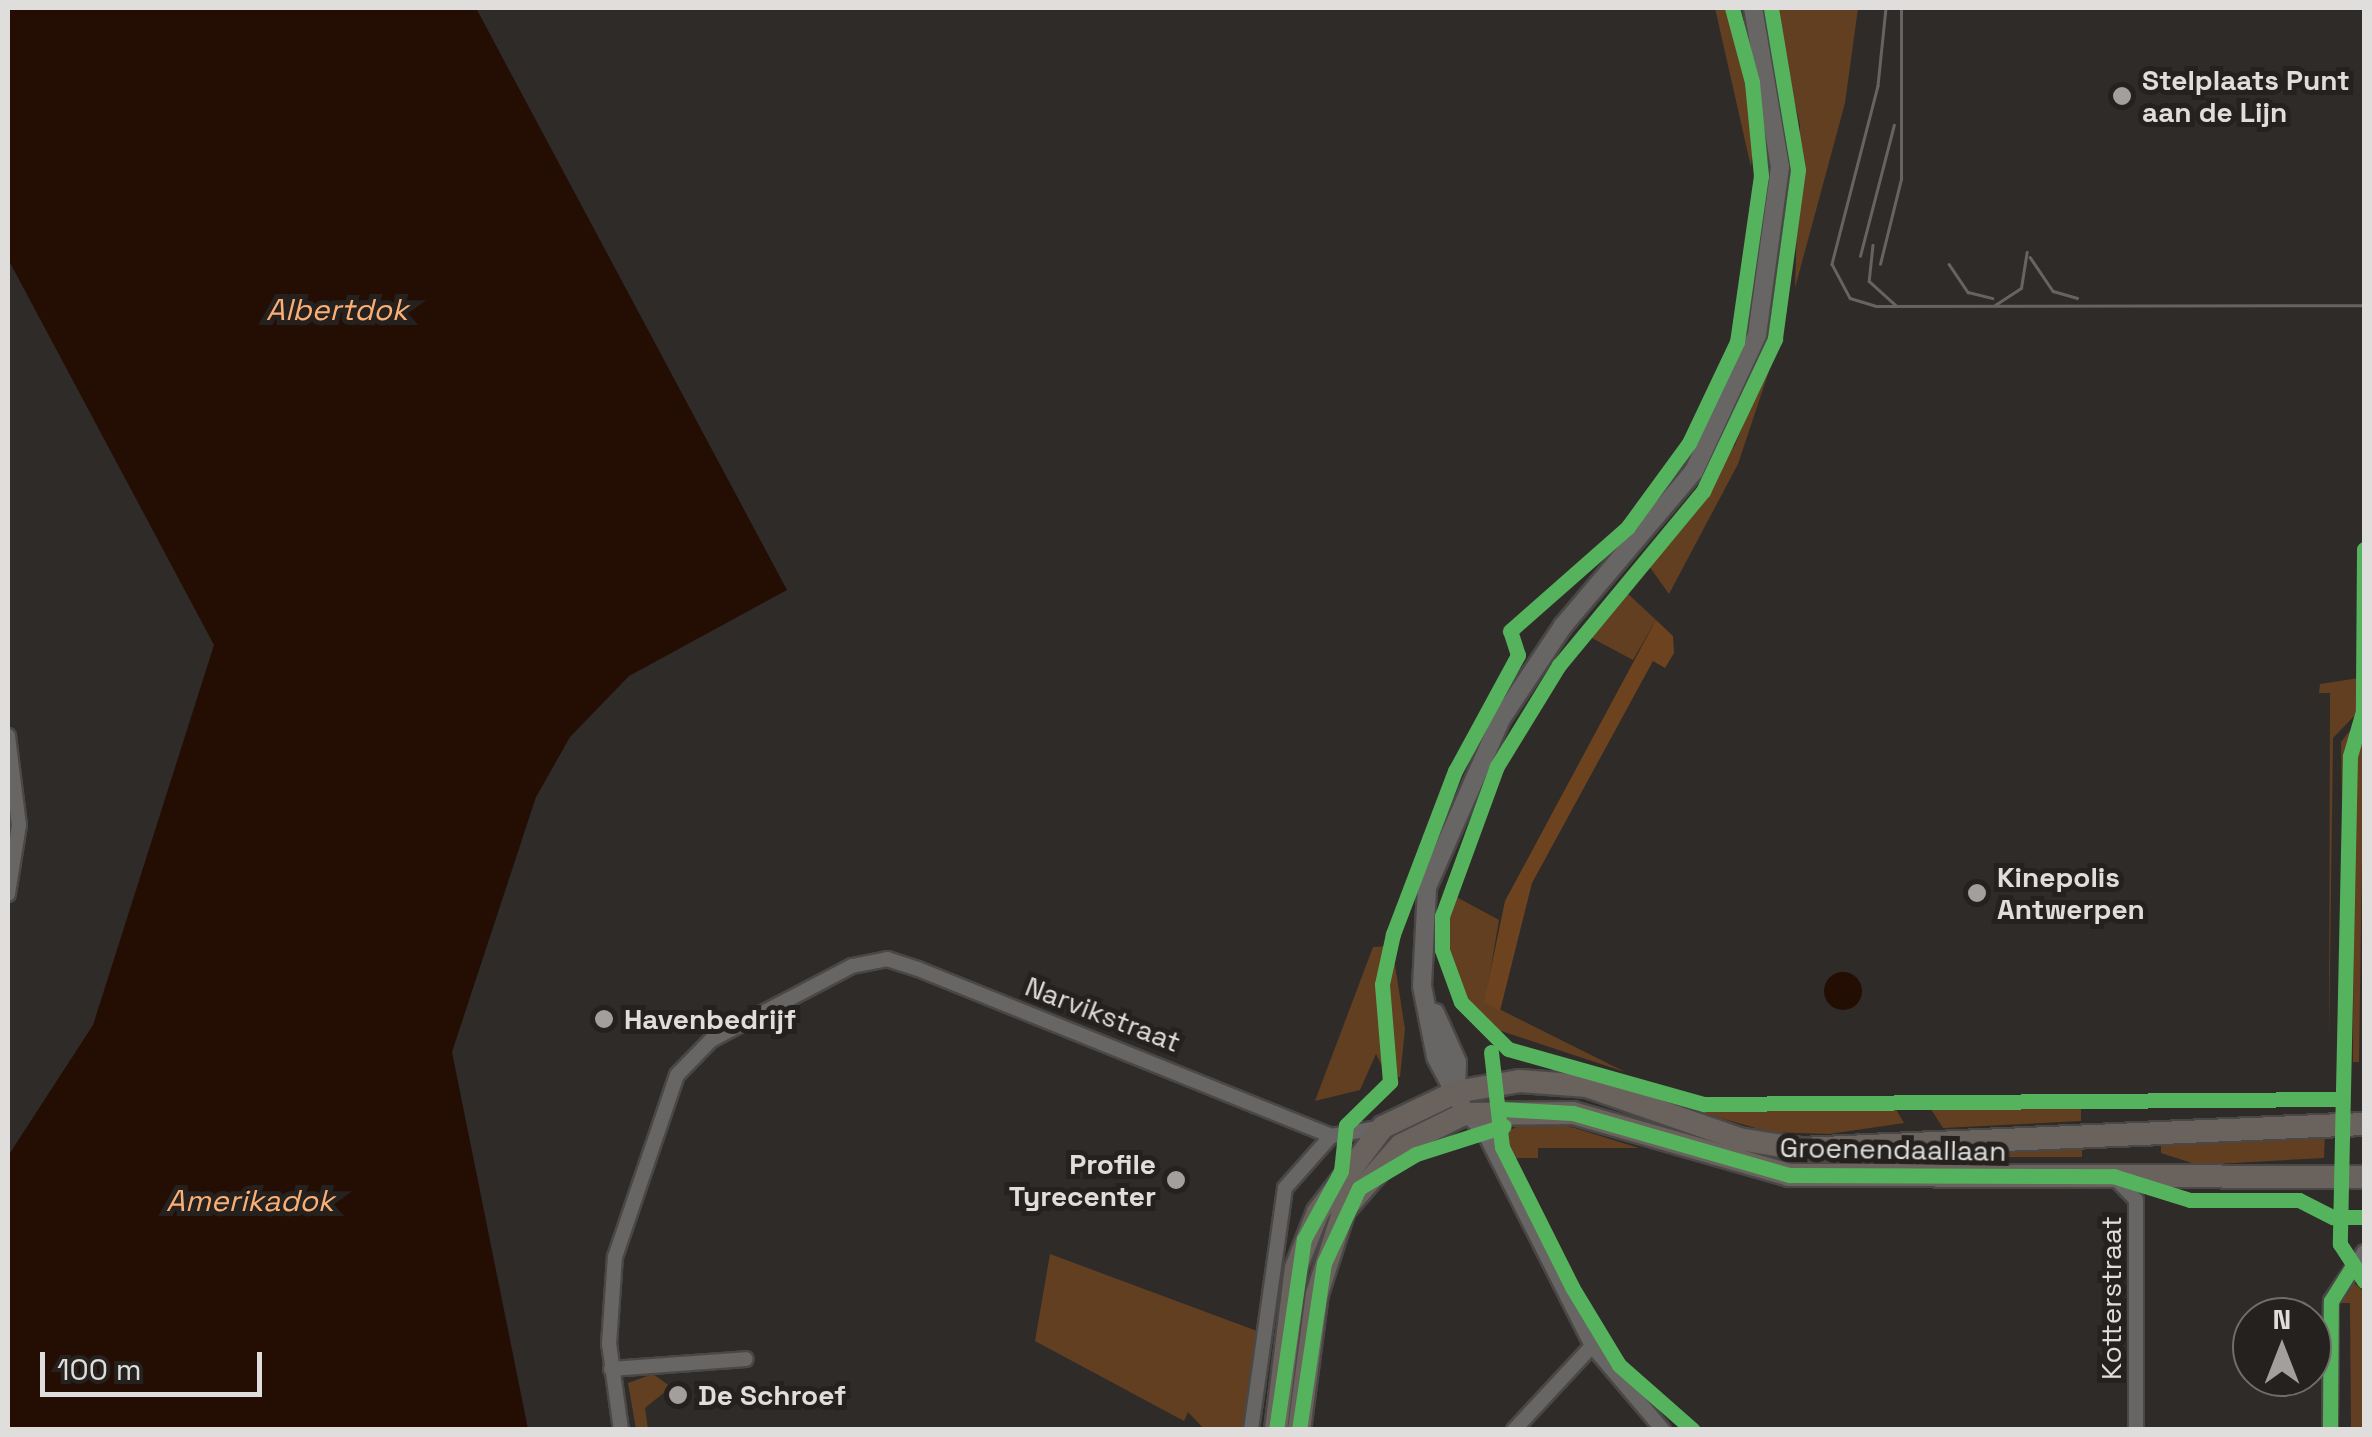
<!DOCTYPE html>
<style>
body{margin:0}
#map{position:relative;width:2372px;height:1437px;overflow:hidden;background:#2e2b29;font-family:"Space Grotesk",sans-serif}
div>[style]{position:absolute}
.green>*{inset:0;background:#633f22}
.forest>*{inset:0;background:#6d431f}
.water>*{inset:0;background:#240e04}
.round{border-radius:50%}
.roads{filter:drop-shadow(2px 0 #4a4847) drop-shadow(-2px 0 #4a4847) drop-shadow(0 2px #4a4847) drop-shadow(0 -2px #4a4847)}
.minor>*{height:14px;margin:-7px;padding:0 7px;transform-origin:7px;border-radius:7px;background:#676664}
.tertiary>*{height:18px;margin:-9px;padding:0 9px;transform-origin:9px;border-radius:9px;background:#676664}
.primary>*{height:22px;margin:-11px;padding:0 11px;transform-origin:11px;border-radius:11px;background:#6a625d}
.tram>*{height:2.5px;margin:-1.25px;padding:0 1.25px;transform-origin:1.25px;border-radius:1.25px;background:#666462}
.cycleway>*{height:15px;margin:-7.5px;padding:0 7.5px;transform-origin:7.5px;border-radius:7.5px;background:#56b35d}
.dots>*{width:28px;height:28px;translate:-50% -50%;box-sizing:border-box;border:5px solid #25211f;border-radius:50%}
span{translate:-50% -50%;white-space:nowrap;text-align:center;line-height:1.15;-webkit-text-stroke:10px #25211f;paint-order:stroke}
.poi-label{font-size:28px;color:#e0dedc;font-weight:700}
.left{translate:0 -50%;text-align:left}
.right{translate:-100% -50%;text-align:right}
.street-label{font-size:28px;color:#e0dedc}
.water-label{font-size:30px;color:#fbaf75;font-style:italic}
.frame{position:absolute;inset:0;border:10px solid #e0dedc;pointer-events:none}
.north{position:absolute;left:2232px;top:1297px;width:100px;height:100px;box-sizing:border-box;background:#25211f;border:2px solid #706d6b;border-radius:50%;rotate:0deg;font-size:28px;font-weight:700;line-height:40px;text-align:center;color:#e0dedc}
.north::after{content:'';display:block;margin:auto;width:35px;height:45px;background:#a29f9d;clip-path:polygon(50% 0,100% 100%,50% 72%,0 100%)}
.scale{position:absolute;left:40px;top:1352px;width:222px;height:45px;box-sizing:border-box;border:5px solid #e0dedc;border-top:0;padding-left:12px;font-size:30px;line-height:35px;white-space:nowrap;color:#e0dedc;-webkit-text-stroke:8px #25211f;paint-order:stroke}
</style>
<div id="map">
<div class="green">
<i style="clip-path:polygon(1715px 8px,1728px 8px,1741px 48px,1755px 124px,1751px 167px)"></i>
<i style="clip-path:polygon(1774px 8px,1858px 8px,1845px 103px,1795px 288px,1800px 126px)"></i>
<i style="clip-path:polygon(1785px 323px,1738px 464px,1669px 594px,1649px 566px,1735px 445px)"></i>
<i style="clip-path:polygon(1626px 592px,1656px 620px,1633px 660px,1590px 637px)"></i>
<i style="clip-path:polygon(2359px 678px,2359px 711px,2333px 738px,2329px 1046px,2330px 693px,2319px 693px,2320px 684px)"></i>
<i style="clip-path:polygon(2358px 720px,2347px 756px,2346px 1063px,2341px 742px)"></i>
<i style="clip-path:polygon(2364px 723px,2359px 1062px,2353px 1062px,2354px 758px)"></i>
<i style="clip-path:polygon(1451px 894px,1499px 920px,1485px 1002px,1625px 1072px,1480px 1024px,1447px 954px)"></i>
<i style="clip-path:polygon(1392px 946px,1405px 1029px,1400px 1077px,1388px 1078px,1376px 1054px,1360px 1090px,1315px 1101px,1373px 947px)"></i>
<i style="clip-path:polygon(2081px 1105px,2081px 1121px,1943px 1128px,1929px 1106px)"></i>
<i style="clip-path:polygon(1894px 1106px,1904px 1123px,1829px 1134px,1770px 1132px,1688px 1109px)"></i>
<i style="clip-path:polygon(1527px 1121px,1565px 1125px,1639px 1148px,1538px 1148px,1538px 1158px,1511px 1158px,1505px 1133px)"></i>
<i style="clip-path:polygon(2325px 1133px,2324px 1158px,2198px 1165px,2161px 1153px,2161px 1140px)"></i>
<i style="clip-path:polygon(2082px 1139px,2082px 1157px,1945px 1157px,1945px 1145px)"></i>
<i style="clip-path:polygon(1940px 1146px,1941px 1158px,1822px 1169px,1743px 1158px,1746px 1150px)"></i>
<i style="clip-path:polygon(1050px 1254px,1257px 1331px,1243px 1429px,1204px 1429px,1188px 1412px,1184px 1421px,1035px 1341px)"></i>
<i style="clip-path:polygon(2350px 1279px,2362px 1290px,2364px 1429px,2351px 1429px,2350px 1303px,2337px 1303px)"></i>
<i style="clip-path:polygon(653px 1374px,671px 1387px,645px 1408px,648px 1429px,636px 1429px,628px 1383px)"></i>
</div>
<div class="forest">
<i style="clip-path:polygon(1656px 620px,1673px 636px,1674px 653px,1665px 668px,1653px 661px,1532px 883px,1500px 1011px,1484px 1002px,1505px 901px)"></i>
</div>
<div class="water">
<i style="clip-path:polygon(8px 8px,476px 8px,787px 590px,629px 676px,570px 737px,536px 797px,452px 1052px,528px 1429px,8px 1429px,8px 1156px,93px 1025px,214px 645px,8px 259px)"></i>
<i class="round" style="left:1824px;top:972px;width:38px;height:38px"></i>
</div>
<div class="roads">
<div class="minor">
<i style="left:8px;top:736px;width:90px;rotate:83deg"></i>
<i style="left:19px;top:825px;width:70px;rotate:99.1deg"></i>
<i style="left:1465px;top:1114px;width:26px;rotate:43deg"></i>
<i style="left:1484px;top:1132px;width:240px;rotate:63.2deg"></i>
<i style="left:1592px;top:1346px;width:110px;rotate:49.8deg"></i>
<i style="left:1331px;top:1136px;width:53px;rotate:-9.8deg"></i>
<i style="left:2113px;top:1176px;width:33px;rotate:46deg"></i>
<i style="left:2136px;top:1200px;width:230px;rotate:90deg"></i>
<i style="left:611px;top:1369px;width:135px;rotate:-4.2deg"></i>
<i style="left:621px;top:1430px;width:87px;rotate:-97.9deg"></i>
<i style="left:609px;top:1344px;width:87px;rotate:-86.1deg"></i>
<i style="left:615px;top:1257px;width:192px;rotate:-71.2deg"></i>
<i style="left:677px;top:1075px;width:49px;rotate:-45.8deg"></i>
<i style="left:711px;top:1040px;width:159px;rotate:-27.7deg"></i>
<i style="left:852px;top:966px;width:36px;rotate:-11deg"></i>
<i style="left:887px;top:959px;width:33px;rotate:18deg"></i>
<i style="left:918px;top:969px;width:445px;rotate:22deg"></i>
<i style="left:1251px;top:1430px;width:244px;rotate:-82deg"></i>
<i style="left:1285px;top:1188px;width:69px;rotate:-48.5deg"></i>
<i style="left:1514px;top:1430px;width:115px;rotate:-47.1deg"></i>
<i style="left:2330px;top:1430px;width:129px;rotate:-89.6deg"></i>
<i style="left:2331px;top:1301px;width:59px;rotate:-56deg"></i>
</div>
<div class="tertiary">
<i style="left:1435px;top:1013px;width:54px;rotate:65.8deg"></i>
<i style="left:1457px;top:1062px;width:30px;rotate:92deg"></i>
<i style="left:1461px;top:1104px;width:53px;rotate:-118deg"></i>
<i style="left:1436px;top:1057px;width:72px;rotate:-101.2deg"></i>
<i style="left:1422px;top:986px;width:99px;rotate:-87.1deg"></i>
<i style="left:1427px;top:887px;width:184px;rotate:-66.2deg"></i>
<i style="left:1501px;top:719px;width:112px;rotate:-56.3deg"></i>
<i style="left:1563px;top:626px;width:203px;rotate:-49.8deg"></i>
<i style="left:1694px;top:471px;width:150px;rotate:-65.1deg"></i>
<i style="left:1757px;top:335px;width:170px;rotate:-82.2deg"></i>
<i style="left:1780px;top:167px;width:161px;rotate:-99.6deg"></i>
</div>
<div class="primary">
<i style="left:1276px;top:1430px;width:163px;rotate:-83deg"></i>
<i style="left:1296px;top:1268px;width:60px;rotate:-68.6deg"></i>
<i style="left:1318px;top:1212px;width:107px;rotate:-52.6deg"></i>
<i style="left:1383px;top:1127px;width:81px;rotate:-25.6deg"></i>
<i style="left:1456px;top:1092px;width:65px;rotate:-9.8deg"></i>
<i style="left:1520px;top:1081px;width:67px;rotate:4.3deg"></i>
<i style="left:1587px;top:1086px;width:161px;rotate:19.2deg"></i>
<i style="left:1739px;top:1139px;width:63px;rotate:9.2deg"></i>
<i style="left:1801px;top:1149px;width:564px;rotate:-2.54deg"></i>
<i style="left:1299px;top:1430px;width:137px;rotate:-82.5deg"></i>
<i style="left:1317px;top:1294px;width:88px;rotate:-72.2deg"></i>
<i style="left:1344px;top:1210px;width:86px;rotate:-48.8deg"></i>
<i style="left:1401px;top:1145px;width:70px;rotate:-26.2deg"></i>
<i style="left:1464px;top:1114px;width:109px;rotate:-0.5deg"></i>
<i style="left:1573px;top:1113px;width:225px;rotate:16deg"></i>
<i style="left:1789px;top:1175px;width:575px;rotate:0.2deg"></i>
</div>
</div>
<div class="tram">
<i style="left:1886px;top:8px;width:78px;rotate:95.9deg"></i>
<i style="left:1878px;top:86px;width:184px;rotate:104.5deg"></i>
<i style="left:1832px;top:264px;width:38px;rotate:62deg"></i>
<i style="left:1850px;top:298px;width:27px;rotate:17deg"></i>
<i style="left:1876px;top:306px;width:488px;rotate:-0.1deg"></i>
<i style="left:1873px;top:245px;width:36px;rotate:96deg"></i>
<i style="left:1869px;top:281px;width:36px;rotate:42deg"></i>
<i style="left:1860px;top:256px;width:135px;rotate:-75.5deg"></i>
<i style="left:2030px;top:257px;width:41px;rotate:55.9deg"></i>
<i style="left:2053px;top:291px;width:25px;rotate:16deg"></i>
<i style="left:1880px;top:264px;width:88px;rotate:-76.1deg"></i>
<i style="left:1901px;top:179px;width:171px;rotate:-90deg"></i>
<i style="left:1949px;top:264px;width:34px;rotate:56deg"></i>
<i style="left:1968px;top:292px;width:25px;rotate:14deg"></i>
<i style="left:1995px;top:305px;width:31px;rotate:-33deg"></i>
<i style="left:2021px;top:288px;width:36px;rotate:-81deg"></i>
</div>
<div class="cycleway">
<i style="left:1771px;top:8px;width:164px;rotate:80.5deg"></i>
<i style="left:1798px;top:170px;width:171px;rotate:97.8deg"></i>
<i style="left:1775px;top:339px;width:168px;rotate:115.3deg"></i>
<i style="left:1703px;top:491px;width:226px;rotate:129.6deg"></i>
<i style="left:1559px;top:665px;width:119px;rotate:121.5deg"></i>
<i style="left:1497px;top:766px;width:160px;rotate:110.1deg"></i>
<i style="left:1442px;top:916px;width:34px;rotate:90deg"></i>
<i style="left:1442px;top:950px;width:55px;rotate:69.9deg"></i>
<i style="left:1461px;top:1002px;width:66px;rotate:45deg"></i>
<i style="left:1508px;top:1049px;width:204px;rotate:15.7deg"></i>
<i style="left:1704px;top:1104px;width:636px;rotate:-0.45deg"></i>
<i style="left:2364px;top:549px;width:162px;rotate:90.4deg"></i>
<i style="left:2363px;top:711px;width:47px;rotate:106.1deg"></i>
<i style="left:2350px;top:756px;width:488px;rotate:91.2deg"></i>
<i style="left:2340px;top:1244px;width:44px;rotate:57deg"></i>
<i style="left:1491px;top:1052px;width:96px;rotate:83.4deg"></i>
<i style="left:1502px;top:1147px;width:157px;rotate:63.4deg"></i>
<i style="left:1572px;top:1287px;width:91px;rotate:58.9deg"></i>
<i style="left:1619px;top:1365px;width:98px;rotate:41.3deg"></i>
<i style="left:1501px;top:1109px;width:72px;rotate:3.2deg"></i>
<i style="left:1573px;top:1113px;width:225px;rotate:16deg"></i>
<i style="left:1789px;top:1175px;width:324px;rotate:0.2deg"></i>
<i style="left:2113px;top:1176px;width:81px;rotate:17.3deg"></i>
<i style="left:2190px;top:1200px;width:109px"></i>
<i style="left:2299px;top:1200px;width:38px;rotate:27deg"></i>
<i style="left:2333px;top:1217px;width:31px"></i>
<i style="left:1276px;top:1430px;width:193px;rotate:-81.7deg"></i>
<i style="left:1304px;top:1239px;width:77px;rotate:-61.4deg"></i>
<i style="left:1341px;top:1171px;width:46px;rotate:-83.8deg"></i>
<i style="left:1346px;top:1125px;width:62px;rotate:-44.3deg"></i>
<i style="left:1390px;top:1082px;width:98px;rotate:-94.7deg"></i>
<i style="left:1382px;top:984px;width:51px;rotate:-77.6deg"></i>
<i style="left:1393px;top:934px;width:174px;rotate:-69.2deg"></i>
<i style="left:1455px;top:771px;width:132px;rotate:-61.5deg"></i>
<i style="left:1518px;top:655px;width:25px;rotate:-108deg"></i>
<i style="left:1510px;top:631px;width:156px;rotate:-41.4deg"></i>
<i style="left:1627px;top:528px;width:105px;rotate:-53.9deg"></i>
<i style="left:1689px;top:443px;width:112px;rotate:-64.6deg"></i>
<i style="left:1737px;top:342px;width:168px;rotate:-81.8deg"></i>
<i style="left:1761px;top:176px;width:94px;rotate:-95.5deg"></i>
<i style="left:1752px;top:82px;width:77px;rotate:-105.1deg"></i>
<i style="left:1299px;top:1430px;width:169px;rotate:-81.5deg"></i>
<i style="left:1324px;top:1263px;width:83px;rotate:-65deg"></i>
<i style="left:1359px;top:1188px;width:66px;rotate:-30.8deg"></i>
<i style="left:1416px;top:1154px;width:92px;rotate:-17.7deg"></i>
<i style="left:2330px;top:1430px;width:129px;rotate:-89.6deg"></i>
<i style="left:2331px;top:1301px;width:40px;rotate:-58deg"></i>
</div>
<div class="dots">
<i style="left:2122px;top:96px;background:#a29f9d"></i>
<i style="left:1977px;top:893px;background:#a29f9d"></i>
<i style="left:604px;top:1019px;background:#a29f9d"></i>
<i style="left:1176px;top:1180px;background:#a29f9d"></i>
<i style="left:678px;top:1395px;background:#a29f9d"></i>
</div>
<div class="poi-label">
<span class="left" style="left:2142px;top:96px">Stelplaats Punt<br>aan de Lijn</span>
<span class="left" style="left:1997px;top:893px">Kinepolis<br>Antwerpen</span>
<span class="left" style="left:624px;top:1019px">Havenbedrijf</span>
<span class="right" style="left:1156px;top:1180px">Profile<br>Tyrecenter</span>
<span class="left" style="left:698px;top:1395px">De Schroef</span>
</div>
<div class="street-label">
<span style="left:1103px;top:1014px;rotate:21deg">Narvikstraat</span>
<span style="left:1893px;top:1149px;rotate:1deg">Groenendaallaan</span>
<span style="left:2111px;top:1298px;rotate:-90deg">Kotterstraat</span>
</div>
<div class="water-label">
<span style="left:337px;top:310px">Albertdok</span>
<span style="left:250px;top:1201px">Amerikadok</span>
</div>
<div class="frame"></div>
<div class="north">N</div>
<div class="scale">100 m</div>
</div>
